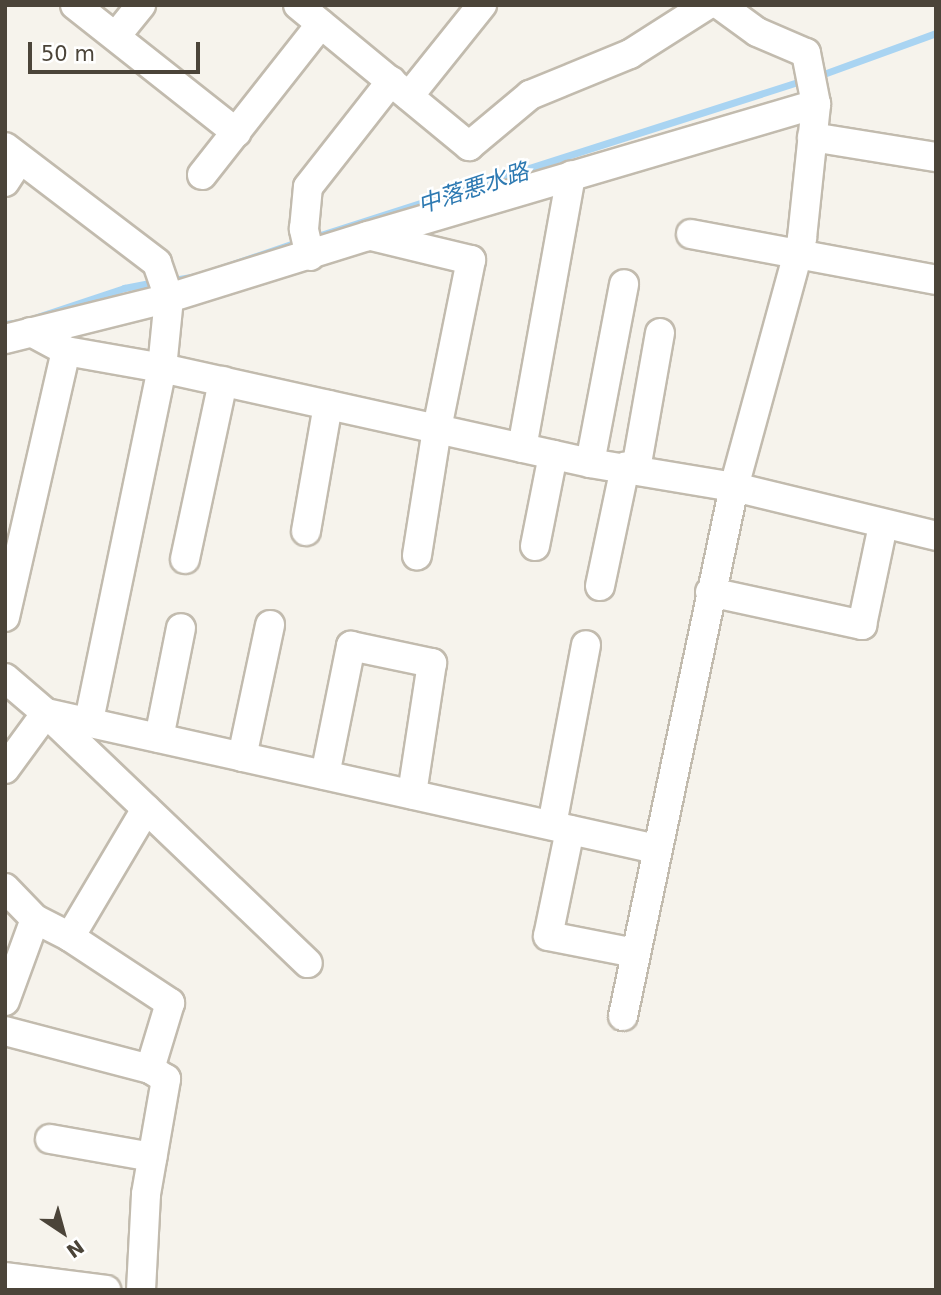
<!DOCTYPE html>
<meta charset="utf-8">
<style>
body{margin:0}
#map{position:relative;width:941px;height:1295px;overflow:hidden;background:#f6f3ec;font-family:"DejaVu Sans","Noto Sans JP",sans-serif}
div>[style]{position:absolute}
.stream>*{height:7px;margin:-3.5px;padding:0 3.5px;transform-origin:3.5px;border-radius:3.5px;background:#a9d4f2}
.roads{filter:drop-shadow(2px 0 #c2bbae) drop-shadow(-2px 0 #c2bbae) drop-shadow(0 2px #c2bbae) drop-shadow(0 -2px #c2bbae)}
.minor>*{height:28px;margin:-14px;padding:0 14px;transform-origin:14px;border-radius:14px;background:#fff}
span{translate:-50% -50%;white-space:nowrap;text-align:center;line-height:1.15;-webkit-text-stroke:5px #fff;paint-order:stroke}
.water-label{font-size:23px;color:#2e7ab2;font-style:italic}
.frame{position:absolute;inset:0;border:7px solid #4b4439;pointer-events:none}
.north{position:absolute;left:28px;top:1197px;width:70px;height:70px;-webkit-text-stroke:5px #fff;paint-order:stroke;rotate:144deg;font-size:19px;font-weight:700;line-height:28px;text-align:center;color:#4b4439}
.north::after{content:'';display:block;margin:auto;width:24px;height:32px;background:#4b4439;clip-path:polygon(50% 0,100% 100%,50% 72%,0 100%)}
.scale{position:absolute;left:28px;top:42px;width:172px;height:32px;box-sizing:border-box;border:4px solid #4b4439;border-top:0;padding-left:9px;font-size:21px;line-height:24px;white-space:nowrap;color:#4b4439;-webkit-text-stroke:5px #fff;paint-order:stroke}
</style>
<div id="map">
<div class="stream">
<i style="left:818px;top:76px;width:126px;rotate:-20deg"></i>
<i style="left:311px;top:238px;width:521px;rotate:-17.77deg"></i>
<i style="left:209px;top:272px;width:96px;rotate:-18.8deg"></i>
<i style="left:168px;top:281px;width:29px;rotate:-10deg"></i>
<i style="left:37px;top:317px;width:92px;rotate:-18.4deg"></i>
<i style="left:124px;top:288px;width:33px;rotate:-11deg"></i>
<i style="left:5px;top:324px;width:17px;rotate:-7deg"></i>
</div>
<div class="roads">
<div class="minor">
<i style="left:75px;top:5px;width:206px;rotate:38.3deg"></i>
<i style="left:298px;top:5px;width:222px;rotate:39.5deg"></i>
<i style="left:469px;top:146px;width:80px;rotate:-39.9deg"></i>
<i style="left:530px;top:95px;width:108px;rotate:-22.3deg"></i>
<i style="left:630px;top:54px;width:91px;rotate:-32.5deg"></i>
<i style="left:116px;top:36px;width:40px;rotate:-51deg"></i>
<i style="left:409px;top:96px;width:117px;rotate:-51.3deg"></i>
<i style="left:812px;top:137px;width:126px;rotate:9.2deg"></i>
<i style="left:5px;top:147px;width:191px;rotate:37.3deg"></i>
<i style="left:157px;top:263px;width:37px;rotate:71deg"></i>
<i style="left:169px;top:298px;width:70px;rotate:95.7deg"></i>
<i style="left:162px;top:368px;width:361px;rotate:101.7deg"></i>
<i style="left:202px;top:175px;width:192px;rotate:-51.8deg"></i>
<i style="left:5px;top:182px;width:27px;rotate:-57deg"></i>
<i style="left:691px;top:234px;width:249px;rotate:10.6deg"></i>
<i style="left:371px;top:236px;width:103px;rotate:13.5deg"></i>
<i style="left:471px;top:260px;width:172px;rotate:101.4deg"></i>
<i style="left:437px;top:429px;width:128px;rotate:99deg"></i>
<i style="left:310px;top:256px;width:28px;rotate:-103deg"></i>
<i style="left:304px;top:229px;width:42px;rotate:-84.6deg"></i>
<i style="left:308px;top:187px;width:135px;rotate:-51.9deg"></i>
<i style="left:31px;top:332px;width:40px;rotate:28deg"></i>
<i style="left:66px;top:351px;width:97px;rotate:10deg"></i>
<i style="left:162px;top:368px;width:438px;rotate:12.5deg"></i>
<i style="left:590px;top:463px;width:146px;rotate:9.5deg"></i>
<i style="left:734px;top:487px;width:208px;rotate:13.6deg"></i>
<i style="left:5px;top:339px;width:169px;rotate:-14deg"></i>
<i style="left:169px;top:298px;width:208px;rotate:-17.3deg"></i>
<i style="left:368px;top:236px;width:467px;rotate:-16.4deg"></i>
<i style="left:522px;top:448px;width:277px;rotate:-79.8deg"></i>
<i style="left:590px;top:463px;width:182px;rotate:-79.2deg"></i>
<i style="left:636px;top:469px;width:138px;rotate:-80deg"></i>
<i style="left:306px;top:531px;width:128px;rotate:-80.1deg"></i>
<i style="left:535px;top:546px;width:93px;rotate:-78.8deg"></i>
<i style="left:185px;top:559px;width:182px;rotate:-77.9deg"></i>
<i style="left:600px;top:586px;width:122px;rotate:-78.1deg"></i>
<i style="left:710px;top:592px;width:156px;rotate:12.2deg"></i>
<i style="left:862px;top:625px;width:102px;rotate:-78.1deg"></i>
<i style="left:5px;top:617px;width:273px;rotate:-77.1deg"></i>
<i style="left:5px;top:678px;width:54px;rotate:40.5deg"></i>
<i style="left:46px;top:713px;width:362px;rotate:43.7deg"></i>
<i style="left:46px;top:713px;width:625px;rotate:12.57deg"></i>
<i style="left:159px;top:738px;width:112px;rotate:-78.7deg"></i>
<i style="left:242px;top:757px;width:135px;rotate:-78deg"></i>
<i style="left:5px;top:769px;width:69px;rotate:-53.8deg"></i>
<i style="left:325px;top:775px;width:132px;rotate:-78.6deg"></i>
<i style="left:351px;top:646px;width:83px;rotate:11.9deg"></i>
<i style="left:432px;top:663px;width:133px;rotate:98.7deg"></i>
<i style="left:552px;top:825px;width:183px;rotate:-79.3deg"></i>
<i style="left:570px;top:830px;width:108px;rotate:101.7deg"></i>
<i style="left:548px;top:936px;width:89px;rotate:11.1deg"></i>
<i style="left:5px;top:888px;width:43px;rotate:45.9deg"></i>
<i style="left:35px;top:919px;width:39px;rotate:27deg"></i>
<i style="left:70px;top:937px;width:120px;rotate:33.4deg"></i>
<i style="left:170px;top:1003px;width:69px;rotate:106.9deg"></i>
<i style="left:150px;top:1069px;width:150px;rotate:-165.3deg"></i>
<i style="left:70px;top:937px;width:149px;rotate:-59.3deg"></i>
<i style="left:5px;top:1001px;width:87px;rotate:-69.9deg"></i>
<i style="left:623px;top:1016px;width:541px;rotate:-78.15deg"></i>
<i style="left:734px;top:487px;width:258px;rotate:-74.7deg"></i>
<i style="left:802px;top:238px;width:135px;rotate:-84deg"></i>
<i style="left:816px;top:104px;width:52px;rotate:-101.1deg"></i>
<i style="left:806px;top:53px;width:53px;rotate:-156.8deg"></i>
<i style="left:757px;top:32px;width:46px;rotate:-143.9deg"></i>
<i style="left:50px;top:1139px;width:104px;rotate:10deg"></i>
<i style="left:5px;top:1277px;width:102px;rotate:7.3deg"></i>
<i style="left:141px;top:1290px;width:96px;rotate:-87deg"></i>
<i style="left:146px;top:1194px;width:117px;rotate:-80.1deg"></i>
<i style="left:166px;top:1079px;width:19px;rotate:-148deg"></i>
</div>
</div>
<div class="water-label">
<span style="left:473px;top:188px;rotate:-18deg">中落悪水路</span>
</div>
<div class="frame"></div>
<div class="north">N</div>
<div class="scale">50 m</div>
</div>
